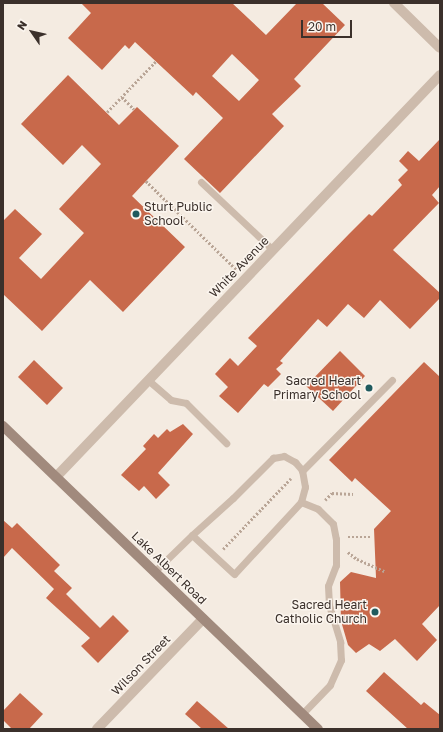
<!DOCTYPE html>
<style>
body{margin:0}
#map{position:relative;width:443px;height:732px;overflow:hidden;background:#f4ebe1;font-family:"Golos Text",sans-serif}
div>[style]{position:absolute}
.building>*{inset:0;background:#c8694b}
.path>*{height:2.5px;margin-top:-1.25px;transform-origin:0;background:repeating-linear-gradient(90deg,#b9a596 0 2px,transparent 0 4px)}
.lane>*{height:7px;margin:-3.5px;padding:0 3.5px;transform-origin:3.5px;border-radius:3.5px;background:#cdbbac}
.street>*{height:10px;margin:-5px;padding:0 5px;transform-origin:5px;border-radius:5px;background:#cdbbac}
.secondary>*{height:10px;margin:-5px;padding:0 5px;transform-origin:5px;border-radius:5px;background:#a18a7d}
.dots>*{width:11px;height:11px;translate:-50% -50%;box-sizing:border-box;border:2px solid #fbf5ee;border-radius:50%}
span{translate:-50% -50%;white-space:nowrap;text-align:center;line-height:1.15;-webkit-text-stroke:3px #fbf5ee;paint-order:stroke}
.poi-label{font-size:12px;color:#3b302b}
.left{translate:0 -50%;text-align:left}
.right{translate:-100% -50%;text-align:right}
.street-label{font-size:12px;color:#3b302b}
.frame{position:absolute;inset:0;border:4px solid #3b302b;pointer-events:none}
.north{position:absolute;left:12px;top:12px;width:40px;height:40px;-webkit-text-stroke:3px #fbf5ee;paint-order:stroke;rotate:304deg;font-size:11px;font-weight:700;line-height:16px;text-align:center;color:#3b302b}
.north::after{content:'';display:block;margin:auto;width:14px;height:18px;background:#3b302b;clip-path:polygon(50% 0,100% 100%,50% 72%,0 100%)}
.scale{position:absolute;left:301px;top:20px;width:51px;height:18px;box-sizing:border-box;border:2px solid #3b302b;border-top:0;padding-left:5px;font-size:12px;line-height:14px;white-space:nowrap;color:#3b302b;-webkit-text-stroke:3px #fbf5ee;paint-order:stroke}
</style>
<div id="map">
<div class="building">
<i style="clip-path:polygon(evenodd,81px 3px,232px 3px,266px 35px,297px 3px,322px 3px,345px 25px,294px 79px,301px 86px,272px 114px,284px 126px,220px 193px,184px 159px,223px 118px,196px 92px,193px 96px,135px 42px,129px 49px,125px 45px,102px 70px,68px 38px,91px 13px,81px 3px,232px 54px,259px 80px,239px 101px,212px 76px,232px 54px)"></i>
<i style="clip-path:polygon(68px 75px,119px 125px,137px 107px,179px 146px,132px 196px,185px 247px,123px 312px,90px 280px,42px 331px,3px 294px,3px 221px,15px 209px,42px 234px,19px 258px,41px 279px,84px 233px,59px 209px,101px 164px,82px 145px,63px 165px,21px 124px)"></i>
<i style="clip-path:polygon(440px 139px,440px 186px,432px 195px,439px 203px,393px 250px,440px 293px,440px 298px,410px 329px,380px 300px,364px 318px,348px 304px,327px 327px,318px 319px,280px 361px,283px 363px,276px 369px,281px 374px,268px 387px,264px 384px,238px 413px,219px 396px,228px 387px,215px 374px,230px 358px,238px 366px,257px 346px,248px 338px,349px 234px,369px 214px,372px 216px,402px 185px,398px 180px,408px 170px,399px 161px,408px 151px,419px 161px)"></i>
<i style="clip-path:polygon(340px 351px,365px 376px,333px 411px,306px 386px)"></i>
<i style="clip-path:polygon(34px 360px,63px 388px,47px 405px,18px 377px)"></i>
<i style="clip-path:polygon(424px 362px,440px 377px,440px 605px,422px 624px,437px 640px,417px 661px,395px 639px,380px 651px,369px 644px,356px 653px,348px 645px,341px 621px,340px 582px,351px 572px,376px 578px,374px 529px,391px 511px,355px 478px,352px 482px,329px 460px)"></i>
<i style="clip-path:polygon(183px 424px,193px 434px,158px 473px,170px 485px,156px 499px,144px 486px,139px 491px,121px 475px,146px 449px,143px 446px,154px 434px,158px 438px,167px 429px,170px 432px)"></i>
<i style="clip-path:polygon(3px 520px,12px 528px,17px 523px,60px 565px,54px 571px,72px 588px,66px 594px,100px 628px,113px 615px,129px 631px,98px 663px,81px 646px,90px 638px,46px 598px,54px 589px,12px 548px,3px 558px)"></i>
<i style="clip-path:polygon(384px 672px,421px 705px,424px 702px,440px 715px,440px 729px,408px 729px,366px 691px)"></i>
<i style="clip-path:polygon(20px 693px,43px 714px,29px 729px,12px 729px,3px 720px,3px 711px)"></i>
<i style="clip-path:polygon(197px 701px,229px 729px,202px 729px,185px 714px)"></i>
</div>
<div class="path">
<i style="left:122px;top:97px;width:17px;rotate:45deg"></i>
<i style="left:107px;top:112px;width:71px;rotate:-46.1deg"></i>
<i style="left:146px;top:181px;width:127px;rotate:44.4deg"></i>
<i style="left:325px;top:500px;width:10px;rotate:-45deg"></i>
<i style="left:332px;top:493px;width:21px;rotate:3deg"></i>
<i style="left:348px;top:537px;width:22px"></i>
<i style="left:223px;top:549px;width:98px;rotate:-46.2deg"></i>
<i style="left:348px;top:552px;width:11px;rotate:38deg"></i>
<i style="left:357px;top:559px;width:30px;rotate:24deg"></i>
</div>
<div class="lane">
<i style="left:201px;top:182px;width:99px;rotate:43.4deg"></i>
<i style="left:148px;top:380px;width:30px;rotate:41deg"></i>
<i style="left:171px;top:400px;width:15px;rotate:11deg"></i>
<i style="left:186px;top:403px;width:57px;rotate:45deg"></i>
<i style="left:302px;top:471px;width:128px;rotate:-45.3deg"></i>
<i style="left:301px;top:502px;width:18px;rotate:22deg"></i>
<i style="left:318px;top:509px;width:21px;rotate:45deg"></i>
<i style="left:333px;top:524px;width:15px;rotate:79deg"></i>
<i style="left:336px;top:539px;width:26px;rotate:90deg"></i>
<i style="left:336px;top:565px;width:22px;rotate:111deg"></i>
<i style="left:328px;top:586px;width:19px;rotate:87deg"></i>
<i style="left:329px;top:605px;width:39px;rotate:73deg"></i>
<i style="left:340px;top:642px;width:18px;rotate:87deg"></i>
<i style="left:341px;top:660px;width:27px;rotate:114deg"></i>
<i style="left:330px;top:685px;width:40px;rotate:134deg"></i>
<i style="left:154px;top:572px;width:53px;rotate:-44.2deg"></i>
<i style="left:192px;top:535px;width:55px;rotate:-42.1deg"></i>
<i style="left:233px;top:498px;width:57px;rotate:-45deg"></i>
<i style="left:273px;top:458px;width:11px;rotate:-10deg"></i>
<i style="left:284px;top:456px;width:13px;rotate:29deg"></i>
<i style="left:295px;top:462px;width:11px;rotate:49deg"></i>
<i style="left:302px;top:470px;width:17px;rotate:80deg"></i>
<i style="left:305px;top:487px;width:16px;rotate:105deg"></i>
<i style="left:301px;top:502px;width:98px;rotate:132.9deg"></i>
<i style="left:234px;top:574px;width:57px;rotate:-137.1deg"></i>
</div>
<div class="street">
<i style="left:394px;top:3px;width:64px;rotate:44.4deg"></i>
<i style="left:56px;top:477px;width:556px;rotate:-46.31deg"></i>
<i style="left:97px;top:729px;width:153px;rotate:-46.1deg"></i>
</div>
<div class="secondary">
<i style="left:3px;top:426px;width:437px;rotate:43.9deg"></i>
</div>
<div class="dots">
<i style="left:136px;top:214px;background:#1f5a5e"></i>
<i style="left:369px;top:388px;background:#1f5a5e"></i>
<i style="left:375px;top:612px;background:#1f5a5e"></i>
</div>
<div class="poi-label">
<span class="left" style="left:144px;top:214px">Sturt Public<br>School</span>
<span class="right" style="left:361px;top:388px">Sacred Heart<br>Primary School</span>
<span class="right" style="left:367px;top:612px">Sacred Heart<br>Catholic Church</span>
</div>
<div class="street-label">
<span style="left:239px;top:267px;rotate:-46deg">White Avenue</span>
<span style="left:169px;top:568px;rotate:44deg">Lake Albert Road</span>
<span style="left:141px;top:665px;rotate:-46deg">Wilson Street</span>
</div>
<div class="frame"></div>
<div class="north">N</div>
<div class="scale">20 m</div>
</div>
